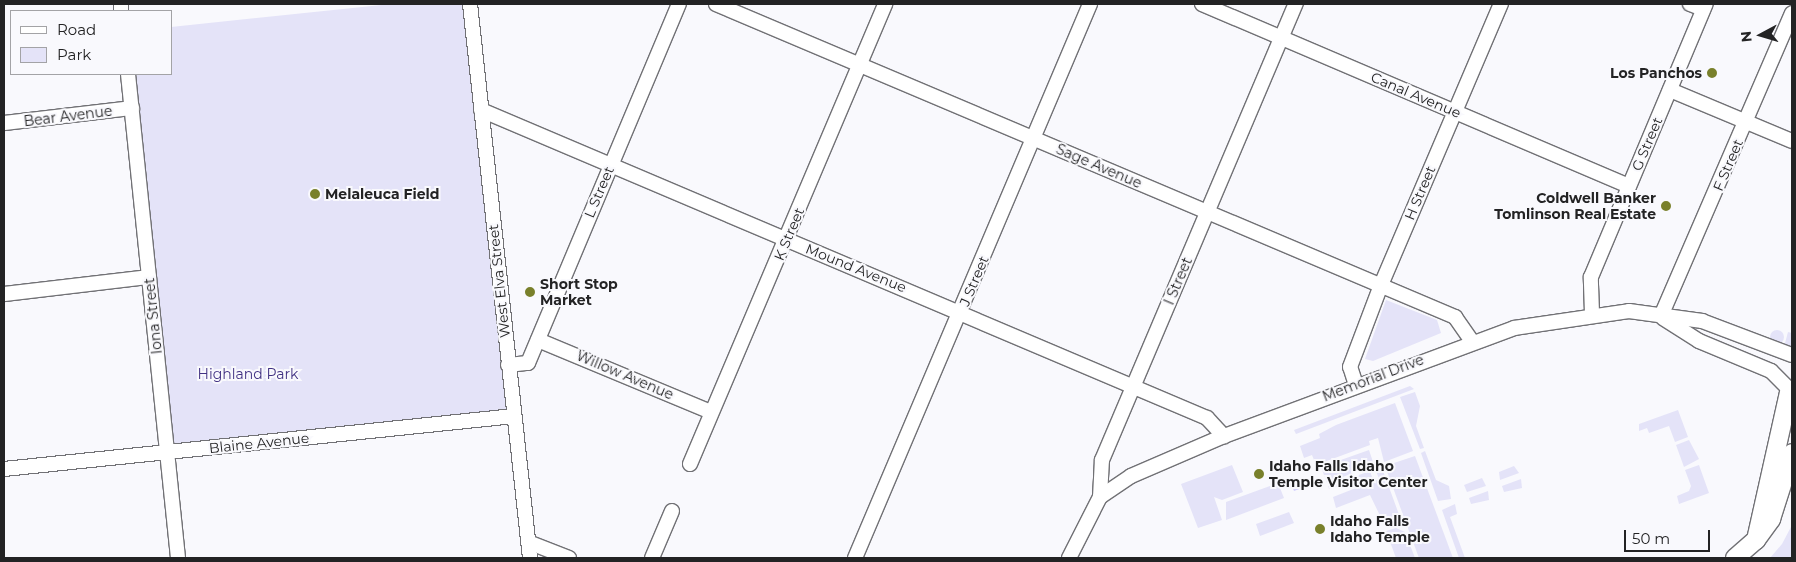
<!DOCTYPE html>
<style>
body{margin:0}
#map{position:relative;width:1796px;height:562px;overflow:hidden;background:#f9f9fd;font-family:Montserrat,sans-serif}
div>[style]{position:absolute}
.green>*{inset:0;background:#e4e3f8}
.round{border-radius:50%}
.water>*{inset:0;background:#d4d1fd}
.roads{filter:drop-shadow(1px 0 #717175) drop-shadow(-1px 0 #717175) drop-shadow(0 1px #717175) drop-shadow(0 -1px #717175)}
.minor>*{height:14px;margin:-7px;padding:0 7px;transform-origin:7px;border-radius:7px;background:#fff}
.major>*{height:18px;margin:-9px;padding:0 9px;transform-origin:9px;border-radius:9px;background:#fff}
.dots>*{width:14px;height:14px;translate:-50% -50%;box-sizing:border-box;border:2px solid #f9f9fd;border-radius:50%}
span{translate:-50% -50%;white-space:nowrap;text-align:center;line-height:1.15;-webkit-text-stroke:4px #f9f9fd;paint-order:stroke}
.poi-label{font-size:14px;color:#232324;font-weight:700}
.right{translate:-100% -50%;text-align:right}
.left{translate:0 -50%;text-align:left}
.street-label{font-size:14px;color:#232324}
.park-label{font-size:14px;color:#413183}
.frame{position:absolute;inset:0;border:5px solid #232324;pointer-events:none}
.legend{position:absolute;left:10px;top:10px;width:162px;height:65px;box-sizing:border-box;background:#f9f9fd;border:1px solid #a3a3a6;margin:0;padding:6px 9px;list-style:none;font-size:15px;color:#232324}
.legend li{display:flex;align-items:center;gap:10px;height:25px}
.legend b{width:25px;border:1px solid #a3a3a6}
.north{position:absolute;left:1736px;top:10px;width:50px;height:50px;-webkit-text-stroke:4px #f9f9fd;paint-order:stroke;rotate:264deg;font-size:14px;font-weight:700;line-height:20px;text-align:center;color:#232324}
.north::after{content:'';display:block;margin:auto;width:18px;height:22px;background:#232324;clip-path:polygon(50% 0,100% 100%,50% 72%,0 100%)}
.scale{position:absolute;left:1624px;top:530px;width:86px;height:22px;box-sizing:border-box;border:2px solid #232324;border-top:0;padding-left:6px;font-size:15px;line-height:18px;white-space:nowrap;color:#232324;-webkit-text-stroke:4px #f9f9fd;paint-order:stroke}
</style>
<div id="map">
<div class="green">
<i style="clip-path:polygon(391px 4px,461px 4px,471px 12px,514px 416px,167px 452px,128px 74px,171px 74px,171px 27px)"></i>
<i style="clip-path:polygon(1386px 300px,1437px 320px,1441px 333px,1373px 361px,1365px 359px)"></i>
<i class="round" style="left:1770px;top:330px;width:14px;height:14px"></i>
<i style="clip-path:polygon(1788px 332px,1792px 333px,1792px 349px,1784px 347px)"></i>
<i style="clip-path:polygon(1410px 386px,1414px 389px,1296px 434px,1294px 430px)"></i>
<i style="clip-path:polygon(1415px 392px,1420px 406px,1416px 426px,1424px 448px,1420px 449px,1400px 397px)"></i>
<i style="clip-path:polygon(1395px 403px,1413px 451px,1384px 462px,1378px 438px,1369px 441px,1370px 445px,1316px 465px,1312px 455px,1304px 458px,1300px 446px,1320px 438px,1319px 434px,1336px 425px)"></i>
<i style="clip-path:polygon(1678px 410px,1688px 437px,1675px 442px,1669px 426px,1649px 433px,1647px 428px,1639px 431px,1639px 424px)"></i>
<i style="clip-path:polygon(1689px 440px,1699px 459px,1684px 467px,1676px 445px)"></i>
<i style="clip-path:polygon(1369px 450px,1374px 465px,1327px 483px,1321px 467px)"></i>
<i style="clip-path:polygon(1425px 451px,1436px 480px,1449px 486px,1451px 499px,1438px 501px,1421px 453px)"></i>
<i style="clip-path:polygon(1415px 456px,1453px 558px,1419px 558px,1385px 466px)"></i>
<i style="clip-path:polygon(1232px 465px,1243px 492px,1222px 500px,1214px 497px,1222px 520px,1198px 528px,1181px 484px)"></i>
<i style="clip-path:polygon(1699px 465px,1709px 493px,1679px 504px,1677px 496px,1689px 491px,1691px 486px,1685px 470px)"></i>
<i style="clip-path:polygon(1514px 466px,1519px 473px,1500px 480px,1499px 472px)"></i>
<i style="clip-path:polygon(1382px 468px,1401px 520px,1385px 526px,1370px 495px,1336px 508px,1333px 497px,1379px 479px,1376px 471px)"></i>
<i style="clip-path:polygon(1370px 471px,1372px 477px,1329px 489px,1328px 486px)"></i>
<i style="clip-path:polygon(1482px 478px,1486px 486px,1467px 492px,1464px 485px)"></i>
<i style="clip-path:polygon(1521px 479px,1522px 488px,1504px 492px,1502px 486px)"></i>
<i style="clip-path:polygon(1278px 483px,1284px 498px,1226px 520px,1226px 502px)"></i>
<i style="clip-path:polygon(1488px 491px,1489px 500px,1471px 504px,1469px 498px)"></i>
<i style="clip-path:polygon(1455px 504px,1457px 514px,1450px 517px,1465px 558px,1459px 558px,1442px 510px)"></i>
<i style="clip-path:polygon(1289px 512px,1294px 523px,1260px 536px,1256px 524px)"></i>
<i style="clip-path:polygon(1792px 525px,1792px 558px,1770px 558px,1782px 544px)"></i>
<i style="clip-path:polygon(1396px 528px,1405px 532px,1415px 558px,1396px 558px,1386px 531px)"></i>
</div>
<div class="water">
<i style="clip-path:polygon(1313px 477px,1313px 484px,1294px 491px,1292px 486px)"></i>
</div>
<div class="roads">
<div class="minor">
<i style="left:121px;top:4px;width:7px;rotate:90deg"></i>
<i style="left:470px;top:4px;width:557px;rotate:83.82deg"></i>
<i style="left:716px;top:4px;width:803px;rotate:22.95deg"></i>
<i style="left:1455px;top:317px;width:28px;rotate:55deg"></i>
<i style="left:1202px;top:4px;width:464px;rotate:23.1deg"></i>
<i style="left:1690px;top:4px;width:14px;rotate:21deg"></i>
<i style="left:128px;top:74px;width:487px;rotate:84.1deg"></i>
<i style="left:1670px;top:90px;width:132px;rotate:22.7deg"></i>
<i style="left:481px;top:110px;width:789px;rotate:22.99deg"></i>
<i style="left:1207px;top:418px;width:25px;rotate:47deg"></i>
<i style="left:4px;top:123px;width:129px;rotate:-6.7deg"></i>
<i style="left:4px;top:294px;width:146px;rotate:-6.7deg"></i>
<i style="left:1592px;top:313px;width:36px;rotate:-92deg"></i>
<i style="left:1591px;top:277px;width:296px;rotate:-67.2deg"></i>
<i style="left:1661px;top:316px;width:330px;rotate:-66.6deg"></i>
<i style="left:1663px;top:318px;width:43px;rotate:32.6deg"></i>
<i style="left:1699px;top:341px;width:78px;rotate:22.6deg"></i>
<i style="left:1771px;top:371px;width:25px;rotate:45deg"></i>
<i style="left:538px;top:340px;width:187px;rotate:22.6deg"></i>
<i style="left:508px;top:365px;width:20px;rotate:-6deg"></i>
<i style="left:528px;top:363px;width:389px;rotate:-67.2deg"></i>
<i style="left:1356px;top:385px;width:19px;rotate:-108deg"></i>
<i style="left:1350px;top:367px;width:88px;rotate:-69.3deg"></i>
<i style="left:1381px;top:285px;width:306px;rotate:-66.9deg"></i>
<i style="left:690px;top:464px;width:500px;rotate:-67deg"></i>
<i style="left:4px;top:469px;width:513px;rotate:-5.93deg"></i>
<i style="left:1100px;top:497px;width:37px;rotate:-34deg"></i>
<i style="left:1131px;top:476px;width:101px;rotate:-23.3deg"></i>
<i style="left:1224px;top:436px;width:309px;rotate:-20.4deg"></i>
<i style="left:1514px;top:328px;width:116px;rotate:-8.4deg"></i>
<i style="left:1629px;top:311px;width:74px;rotate:7.8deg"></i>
<i style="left:1702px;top:321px;width:96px;rotate:20.7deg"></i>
<i style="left:528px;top:542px;width:44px;rotate:21.3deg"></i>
<i style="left:652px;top:558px;width:51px;rotate:-66.9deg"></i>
<i style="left:855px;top:558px;width:602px;rotate:-67.01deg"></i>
<i style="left:1069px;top:558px;width:68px;rotate:-63.1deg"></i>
<i style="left:1100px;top:497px;width:37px;rotate:-87deg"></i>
<i style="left:1102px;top:460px;width:496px;rotate:-67deg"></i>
</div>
<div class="major">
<i style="left:1756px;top:540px;width:152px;rotate:-77.4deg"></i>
<i style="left:1735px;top:558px;width:28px;rotate:-41deg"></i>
<i style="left:1756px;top:540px;width:26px;rotate:-54deg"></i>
<i style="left:1771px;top:519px;width:69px;rotate:-72.3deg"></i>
</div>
</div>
<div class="dots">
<i style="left:1712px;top:73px;background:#79802b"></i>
<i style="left:315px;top:194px;background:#79802b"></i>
<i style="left:1666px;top:206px;background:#79802b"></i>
<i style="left:530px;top:292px;background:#79802b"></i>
<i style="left:1259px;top:474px;background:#79802b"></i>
<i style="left:1320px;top:529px;background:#79802b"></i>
</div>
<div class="poi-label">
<span class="right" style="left:1702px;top:73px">Los Panchos</span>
<span class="left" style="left:325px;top:194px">Melaleuca Field</span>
<span class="right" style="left:1656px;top:206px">Coldwell Banker<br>Tomlinson Real Estate</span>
<span class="left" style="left:540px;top:292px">Short Stop<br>Market</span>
<span class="left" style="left:1269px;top:474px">Idaho Falls Idaho<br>Temple Visitor Center</span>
<span class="left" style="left:1330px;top:529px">Idaho Falls<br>Idaho Temple</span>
</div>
<div class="street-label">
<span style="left:1416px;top:95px;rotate:23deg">Canal Avenue</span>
<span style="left:68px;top:116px;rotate:-7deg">Bear Avenue</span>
<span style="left:1647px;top:144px;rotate:-67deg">G Street</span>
<span style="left:1728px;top:165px;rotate:-67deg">F Street</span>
<span style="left:1099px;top:166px;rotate:23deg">Sage Avenue</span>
<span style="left:599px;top:192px;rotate:-67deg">L Street</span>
<span style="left:1420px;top:193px;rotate:-67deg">H Street</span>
<span style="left:789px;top:234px;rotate:-67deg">K Street</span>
<span style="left:856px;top:268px;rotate:22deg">Mound Avenue</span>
<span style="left:499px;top:281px;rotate:-96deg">West Elva Street</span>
<span style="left:974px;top:281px;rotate:-67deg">J Street</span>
<span style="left:1178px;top:281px;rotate:-67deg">I Street</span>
<span style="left:153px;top:316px;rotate:-96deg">Iona Street</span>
<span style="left:625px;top:375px;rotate:23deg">Willow Avenue</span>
<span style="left:1373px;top:378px;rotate:-21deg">Memorial Drive</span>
<span style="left:259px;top:443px;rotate:-6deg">Blaine Avenue</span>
</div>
<div class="park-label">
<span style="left:248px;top:374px">Highland Park</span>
</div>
<div class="frame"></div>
<ul class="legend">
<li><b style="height:6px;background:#fff"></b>Road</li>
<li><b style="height:14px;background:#e4e3f8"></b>Park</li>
</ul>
<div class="north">N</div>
<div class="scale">50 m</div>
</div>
